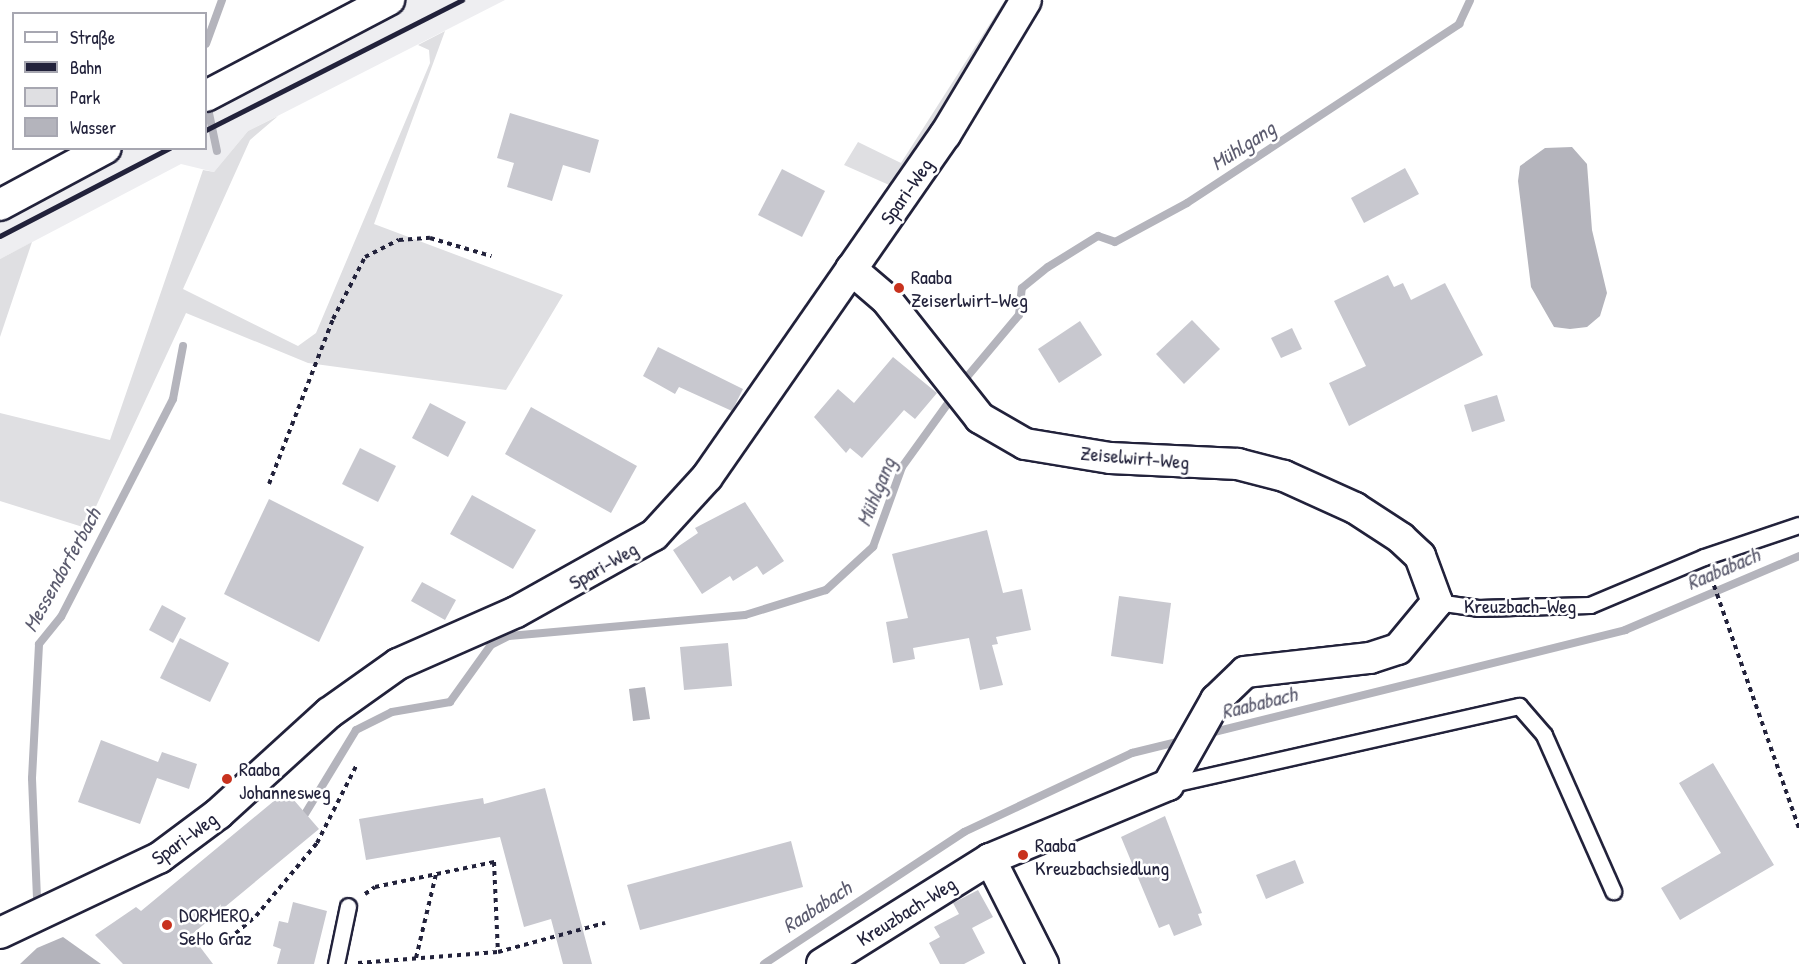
<!DOCTYPE html>
<meta charset="utf-8">
<style>
body{margin:0}
#map{position:relative;width:1799px;height:964px;overflow:hidden;background:#fff;font-family:"Patrick Hand",sans-serif}
div>[style]{position:absolute}
.built>*{inset:0;background:#eeeef1}
.green>*{inset:0;background:#dfdfe2}
.water>*{inset:0;background:#b4b4bc}
.stream>*{height:8px;margin:-4px;padding:0 4px;transform-origin:4px;border-radius:4px;background:#b4b4bc}
.building>*{inset:0;background:#c8c8cf}
.path>*{height:4px;margin-top:-2px;transform-origin:0;background:repeating-linear-gradient(90deg,#22223b 0 4.5px,transparent 0 9px)}
.roads{filter:drop-shadow(2px 0 #22223b) drop-shadow(-2px 0 #22223b) drop-shadow(0 2px #22223b) drop-shadow(0 -2px #22223b)}
.service>*{height:15px;margin:-7.5px;padding:0 7.5px;transform-origin:7.5px;border-radius:7.5px;background:#fff}
.minor>*{height:30px;margin:-15px;padding:0 15px;transform-origin:15px;border-radius:15px;background:#fff}
.rail>*{height:4.5px;margin:-2.25px;padding:0 2.25px;transform-origin:2.25px;border-radius:2.25px;background:#22223b}
.dots>*{width:16px;height:16px;translate:-50% -50%;box-sizing:border-box;border:3px solid #fff;border-radius:50%}
span{translate:-50% -50%;white-space:nowrap;text-align:center;line-height:1.15;-webkit-text-stroke:5px #fff;paint-order:stroke}
.street-label{font-size:20px;color:#22223b}
.poi-label{font-size:20px;color:#22223b}
.left{translate:0 -50%;text-align:left}
.water-label{font-size:21px;color:#5c5c6f;font-style:italic}
.legend{position:absolute;left:12px;top:12px;width:195px;height:138px;box-sizing:border-box;background:#fff;border:2px solid #a7a7b1;margin:0;padding:8px 10px;list-style:none;font-size:18px;color:#22223b}
.legend li{display:flex;align-items:center;gap:12px;height:30px}
.legend b{width:30px;border:2px solid #a7a7b1}
</style>
<div id="map">
<div class="built">
<i style="clip-path:polygon(404px 0,505px 0,248px 131px,214px 172px,181px 164px,0 259px,0 210px,121px 149px,206px 148px,206px 106px)"></i>
</div>
<div class="green">
<i style="clip-path:polygon(1005px 0,1014px 0,896px 188px,844px 165px,858px 142px,901px 163px)"></i>
<i style="clip-path:polygon(445px 31px,374px 224px,563px 295px,506px 390px,308px 363px,186px 313px,86px 528px,0 501px,0 413px,110px 440px,203px 170px,214px 172px,248px 131px,278px 116px,250px 140px,183px 289px,298px 346px,316px 333px,430px 63px,429px 50px,418px 45px)"></i>
<i style="clip-path:polygon(32px 242px,0 337px,0 259px)"></i>
</div>
<div class="water">
<i style="clip-path:polygon(1572px 147px,1587px 164px,1592px 230px,1607px 293px,1600px 316px,1587px 327px,1570px 329px,1554px 327px,1531px 287px,1518px 181px,1520px 166px,1545px 148px)"></i>
<i style="clip-path:polygon(645px 687px,650px 719px,633px 721px,629px 689px)"></i>
<i style="clip-path:polygon(63px 937px,101px 964px,20px 964px,37px 948px)"></i>
</div>
<div class="stream">
<i style="left:206px;top:44px;width:47px;rotate:-70deg"></i>
<i style="left:206px;top:99px;width:53px;rotate:78.1deg"></i>
<i style="left:961px;top:384px;width:90px;rotate:-50deg"></i>
<i style="left:1019px;top:315px;width:27px;rotate:-84deg"></i>
<i style="left:1022px;top:288px;width:33px;rotate:-39deg"></i>
<i style="left:1048px;top:267px;width:59px;rotate:-31.8deg"></i>
<i style="left:1098px;top:236px;width:18px;rotate:19deg"></i>
<i style="left:1115px;top:242px;width:82px;rotate:-28.4deg"></i>
<i style="left:1187px;top:203px;width:326px;rotate:-33.3deg"></i>
<i style="left:1459px;top:24px;width:26px;rotate:-65deg"></i>
<i style="left:1206px;top:734px;width:432px;rotate:-13.9deg"></i>
<i style="left:1625px;top:630px;width:189px;rotate:-23deg"></i>
<i style="left:305px;top:814px;width:98px;rotate:-58.7deg"></i>
<i style="left:356px;top:730px;width:40px;rotate:-26.6deg"></i>
<i style="left:392px;top:712px;width:59px;rotate:-9.8deg"></i>
<i style="left:450px;top:702px;width:70px;rotate:-54.3deg"></i>
<i style="left:491px;top:645px;width:20px;rotate:-27deg"></i>
<i style="left:509px;top:636px;width:237px;rotate:-5.1deg"></i>
<i style="left:745px;top:615px;width:85px;rotate:-17.2deg"></i>
<i style="left:826px;top:590px;width:64px;rotate:-42.5deg"></i>
<i style="left:873px;top:547px;width:85px;rotate:-70.1deg"></i>
<i style="left:902px;top:467px;width:89px;rotate:-54.2deg"></i>
<i style="left:37px;top:898px;width:120px;rotate:-92.4deg"></i>
<i style="left:32px;top:778px;width:134px;rotate:-87deg"></i>
<i style="left:39px;top:644px;width:35px;rotate:-51deg"></i>
<i style="left:61px;top:617px;width:245px;rotate:-62.8deg"></i>
<i style="left:173px;top:399px;width:54px;rotate:-79.3deg"></i>
<i style="left:764px;top:964px;width:240px;rotate:-33.4deg"></i>
<i style="left:964px;top:832px;width:186px;rotate:-25.2deg"></i>
<i style="left:1132px;top:753px;width:55px;rotate:-13.8deg"></i>
</div>
<div class="building">
<i style="clip-path:polygon(510px 113px,599px 140px,590px 173px,563px 165px,552px 201px,507px 187px,514px 163px,497px 158px)"></i>
<i style="clip-path:polygon(1405px 168px,1419px 194px,1364px 223px,1351px 198px)"></i>
<i style="clip-path:polygon(782px 169px,825px 191px,802px 237px,758px 215px)"></i>
<i style="clip-path:polygon(1388px 275px,1394px 287px,1403px 283px,1411px 300px,1445px 283px,1483px 355px,1349px 426px,1329px 383px,1366px 366px,1334px 301px)"></i>
<i style="clip-path:polygon(1192px 320px,1220px 349px,1184px 384px,1156px 354px)"></i>
<i style="clip-path:polygon(1080px 321px,1102px 355px,1059px 383px,1038px 349px)"></i>
<i style="clip-path:polygon(1292px 328px,1302px 349px,1281px 358px,1271px 338px)"></i>
<i style="clip-path:polygon(658px 347px,743px 389px,732px 411px,679px 387px,675px 394px,643px 376px)"></i>
<i style="clip-path:polygon(893px 357px,937px 393px,915px 419px,904px 410px,862px 458px,850px 448px,846px 453px,814px 417px,838px 389px,854px 403px)"></i>
<i style="clip-path:polygon(1497px 395px,1505px 421px,1472px 432px,1464px 405px)"></i>
<i style="clip-path:polygon(430px 403px,466px 422px,448px 457px,412px 438px)"></i>
<i style="clip-path:polygon(531px 407px,637px 466px,611px 513px,505px 454px)"></i>
<i style="clip-path:polygon(360px 448px,396px 466px,378px 502px,342px 484px)"></i>
<i style="clip-path:polygon(472px 495px,536px 530px,513px 569px,450px 534px)"></i>
<i style="clip-path:polygon(269px 499px,364px 547px,319px 642px,224px 594px)"></i>
<i style="clip-path:polygon(745px 502px,784px 561px,763px 575px,757px 566px,733px 581px,730px 576px,702px 594px,673px 550px,698px 533px,695px 528px)"></i>
<i style="clip-path:polygon(987px 530px,1003px 593px,1022px 589px,1031px 630px,996px 637px,998px 644px,992px 645px,1003px 685px,980px 690px,969px 638px,913px 648px,915px 659px,893px 663px,886px 622px,908px 618px,892px 554px)"></i>
<i style="clip-path:polygon(422px 582px,456px 600px,445px 620px,411px 601px)"></i>
<i style="clip-path:polygon(1119px 596px,1171px 603px,1163px 664px,1111px 656px)"></i>
<i style="clip-path:polygon(162px 605px,186px 618px,173px 643px,149px 630px)"></i>
<i style="clip-path:polygon(180px 638px,229px 663px,210px 702px,160px 678px)"></i>
<i style="clip-path:polygon(728px 643px,732px 686px,684px 690px,680px 647px)"></i>
<i style="clip-path:polygon(101px 740px,158px 762px,162px 752px,197px 764px,189px 789px,157px 778px,140px 824px,78px 802px)"></i>
<i style="clip-path:polygon(1713px 763px,1774px 865px,1680px 920px,1661px 888px,1721px 853px,1679px 783px)"></i>
<i style="clip-path:polygon(545px 788px,592px 964px,563px 964px,551px 919px,524px 927px,500px 837px,366px 860px,359px 819px,483px 798px,484px 804px)"></i>
<i style="clip-path:polygon(286px 791px,319px 829px,191px 935px,213px 964px,123px 964px,95px 935px,136px 907px,141px 911px)"></i>
<i style="clip-path:polygon(1165px 816px,1202px 913px,1198px 914px,1202px 925px,1174px 936px,1169px 924px,1159px 928px,1121px 837px)"></i>
<i style="clip-path:polygon(791px 841px,803px 887px,640px 930px,627px 885px)"></i>
<i style="clip-path:polygon(1295px 860px,1304px 883px,1266px 899px,1256px 875px)"></i>
<i style="clip-path:polygon(978px 890px,993px 917px,972px 928px,985px 953px,964px 964px,940px 964px,929px 943px,940px 937px,934px 927px,959px 914px,953px 903px)"></i>
<i style="clip-path:polygon(293px 902px,327px 911px,314px 964px,277px 964px,281px 949px,273px 946px,279px 921px,288px 923px)"></i>
</div>
<div class="path">
<i style="left:269px;top:484px;width:177px;rotate:-68.8deg"></i>
<i style="left:333px;top:319px;width:70px;rotate:-62.7deg"></i>
<i style="left:365px;top:257px;width:38px;rotate:-27deg"></i>
<i style="left:399px;top:240px;width:31px;rotate:-4deg"></i>
<i style="left:430px;top:238px;width:64px;rotate:16.4deg"></i>
<i style="left:1711px;top:577px;width:266px;rotate:70.7deg"></i>
<i style="left:365px;top:894px;width:12px;rotate:-35deg"></i>
<i style="left:375px;top:887px;width:122px;rotate:-11.9deg"></i>
<i style="left:494px;top:862px;width:90px;rotate:87.5deg"></i>
<i style="left:222px;top:945px;width:45px;rotate:-40.5deg"></i>
<i style="left:256px;top:916px;width:95px;rotate:-50.1deg"></i>
<i style="left:317px;top:843px;width:86px;rotate:-63.1deg"></i>
<i style="left:416px;top:958px;width:86px;rotate:-76.6deg"></i>
<i style="left:358px;top:963px;width:140px;rotate:-4.5deg"></i>
<i style="left:498px;top:952px;width:111px;rotate:-15.2deg"></i>
</div>
<div class="roads">
<div class="service">
<i style="left:1437px;top:602px;width:41px;rotate:8.3deg"></i>
<i style="left:1478px;top:608px;width:112px;rotate:-1.5deg"></i>
<i style="left:1590px;top:605px;width:124px;rotate:-22.8deg"></i>
<i style="left:1704px;top:557px;width:100px;rotate:-18.6deg"></i>
<i style="left:1168px;top:785px;width:360px;rotate:-12.7deg"></i>
<i style="left:1519px;top:706px;width:38px;rotate:49deg"></i>
<i style="left:1544px;top:735px;width:171px;rotate:66.1deg"></i>
<i style="left:336px;top:964px;width:59px;rotate:-78.3deg"></i>
</div>
<div class="minor">
<i style="left:206px;top:96px;width:207px;rotate:-27.7deg"></i>
<i style="left:0;top:205px;width:120px;rotate:-28.3deg"></i>
<i style="left:990px;top:859px;width:118px;rotate:63.2deg"></i>
<i style="left:0;top:933px;width:176px;rotate:-25.3deg"></i>
<i style="left:159px;top:858px;width:74px;rotate:-36.7deg"></i>
<i style="left:218px;top:814px;width:150px;rotate:-42.3deg"></i>
<i style="left:329px;top:713px;width:85px;rotate:-35.4deg"></i>
<i style="left:398px;top:664px;width:129px;rotate:-23.8deg"></i>
<i style="left:516px;top:612px;width:158px;rotate:-29.2deg"></i>
<i style="left:654px;top:535px;width:79px;rotate:-47.6deg"></i>
<i style="left:707px;top:477px;width:417px;rotate:-55.2deg"></i>
<i style="left:945px;top:135px;width:157px;rotate:-59deg"></i>
<i style="left:822px;top:964px;width:198px;rotate:-32deg"></i>
<i style="left:990px;top:859px;width:193px;rotate:-22.6deg"></i>
<i style="left:1168px;top:785px;width:98px;rotate:-60.5deg"></i>
<i style="left:1216px;top:700px;width:40px;rotate:-44deg"></i>
<i style="left:1245px;top:672px;width:126px;rotate:-6.4deg"></i>
<i style="left:1370px;top:658px;width:29px;rotate:-18deg"></i>
<i style="left:1398px;top:649px;width:61px;rotate:-50.3deg"></i>
<i style="left:1437px;top:602px;width:49px;rotate:-110.3deg"></i>
<i style="left:1420px;top:556px;width:26px;rotate:-137deg"></i>
<i style="left:1401px;top:538px;width:55px;rotate:-146.9deg"></i>
<i style="left:1355px;top:508px;width:78px;rotate:-155.7deg"></i>
<i style="left:1284px;top:476px;width:48px;rotate:-165.4deg"></i>
<i style="left:1238px;top:464px;width:128px;rotate:-177.3deg"></i>
<i style="left:1110px;top:458px;width:86px;rotate:-170.6deg"></i>
<i style="left:1025px;top:444px;width:52px;rotate:-150deg"></i>
<i style="left:980px;top:418px;width:152px;rotate:-128.3deg"></i>
<i style="left:886px;top:299px;width:46px;rotate:-139.4deg"></i>
</div>
</div>
<div class="rail">
<i style="left:206px;top:130px;width:287px;rotate:-26.9deg"></i>
<i style="left:0;top:236px;width:191px;rotate:-27.4deg"></i>
</div>
<div class="dots">
<i style="left:899px;top:288px;background:#c8321e"></i>
<i style="left:227px;top:779px;background:#c8321e"></i>
<i style="left:1023px;top:855px;background:#c8321e"></i>
<i style="left:167px;top:925px;background:#c8321e"></i>
</div>
<div class="street-label">
<span style="left:906px;top:191px;rotate:-55deg">Spari-Weg</span>
<span style="left:1135px;top:457px;rotate:5deg">Zeiselwirt-Weg</span>
<span style="left:603px;top:565px;rotate:-30deg">Spari-Weg</span>
<span style="left:1520px;top:605px">Kreuzbach-Weg</span>
<span style="left:184px;top:838px;rotate:-36deg">Spari-Weg</span>
<span style="left:906px;top:911px;rotate:-32deg">Kreuzbach-Weg</span>
</div>
<div class="poi-label">
<span class="left" style="left:911px;top:288px">Raaba<br>Zeiserlwirt-Weg</span>
<span class="left" style="left:239px;top:780px">Raaba<br>Johannesweg</span>
<span class="left" style="left:1035px;top:856px">Raaba<br>Kreuzbachsiedlung</span>
<span class="left" style="left:179px;top:926px">DORMERO<br>SeHo Graz</span>
</div>
<div class="water-label">
<span style="left:1243px;top:146px;rotate:-33deg">Mühlgang</span>
<span style="left:876px;top:492px;rotate:-68deg">Mühlgang</span>
<span style="left:1723px;top:569px;rotate:-23deg">Raababach</span>
<span style="left:62px;top:570px;rotate:-61deg">Messendorferbach</span>
<span style="left:1259px;top:703px;rotate:-14deg">Raababach</span>
<span style="left:817px;top:907px;rotate:-33deg">Raababach</span>
</div>
<ul class="legend">
<li><b style="height:8px;background:#fff"></b>Straße</li>
<li><b style="height:8px;background:#22223b"></b>Bahn</li>
<li><b style="height:16px;background:#dfdfe2"></b>Park</li>
<li><b style="height:16px;background:#b4b4bc"></b>Wasser</li>
</ul>
</div>
